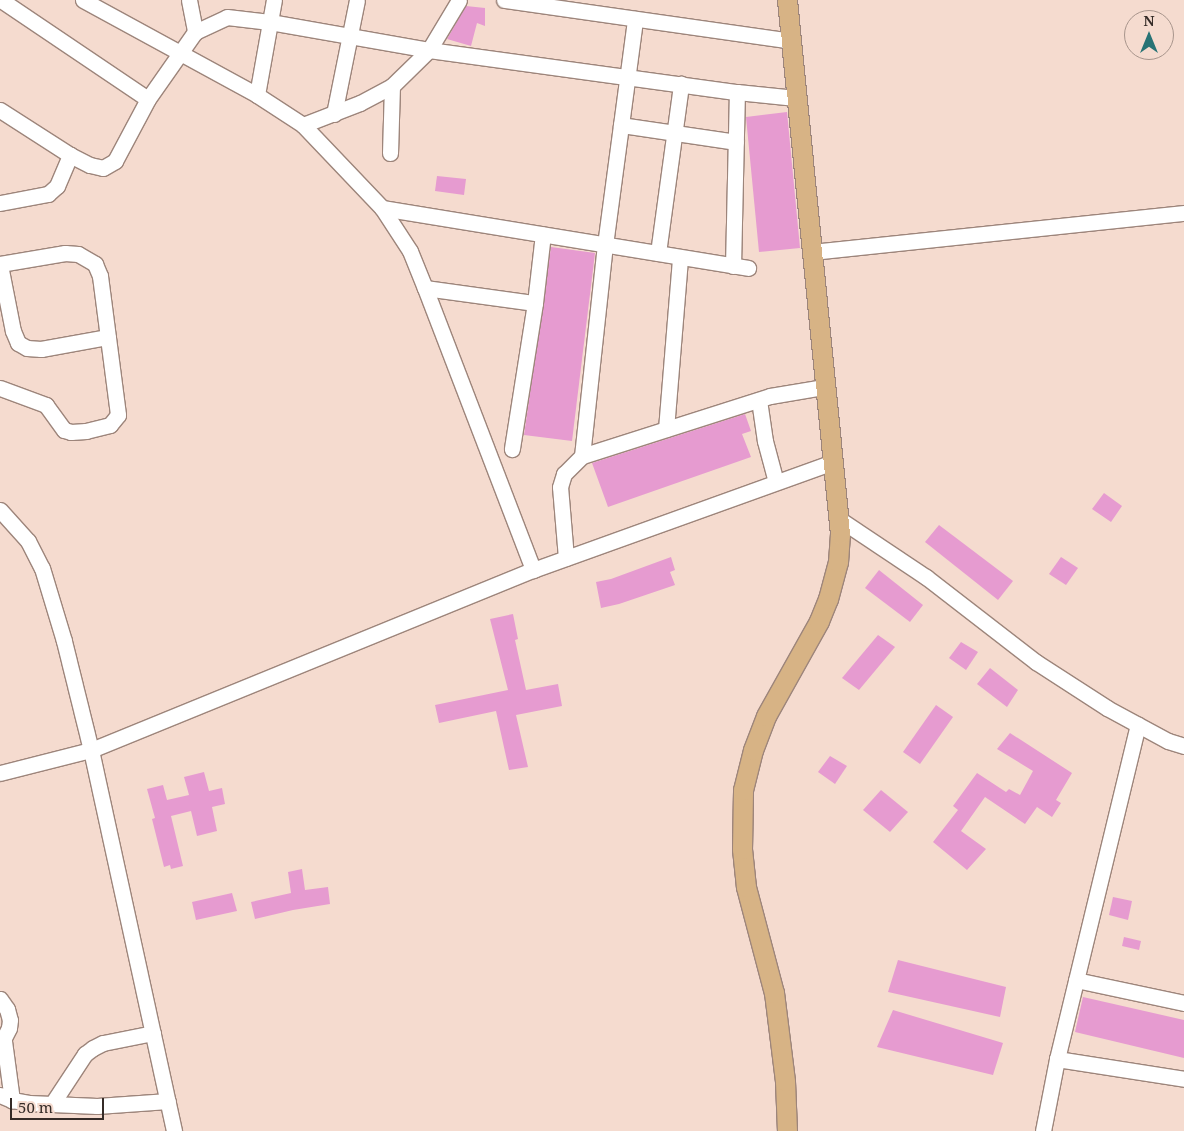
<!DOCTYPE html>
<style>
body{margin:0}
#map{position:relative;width:1184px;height:1131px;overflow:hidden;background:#f5dbcf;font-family:"Noto Serif",serif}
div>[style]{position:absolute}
.building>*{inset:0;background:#e69bd0}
.roads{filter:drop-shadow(1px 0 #9d857b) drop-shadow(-1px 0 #9d857b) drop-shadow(0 1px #9d857b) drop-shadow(0 -1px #9d857b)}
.minor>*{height:15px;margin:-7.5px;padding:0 7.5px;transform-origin:7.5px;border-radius:7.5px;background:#fff}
.major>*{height:19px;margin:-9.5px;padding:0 9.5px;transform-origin:9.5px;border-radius:9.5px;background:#d7b385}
span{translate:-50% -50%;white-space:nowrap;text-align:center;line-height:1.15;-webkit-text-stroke:4.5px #f5dbcf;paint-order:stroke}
.north{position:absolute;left:1124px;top:10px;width:50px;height:50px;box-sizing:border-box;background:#f5dbcf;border:1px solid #a8958c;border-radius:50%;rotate:0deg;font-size:14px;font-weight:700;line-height:20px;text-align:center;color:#352b27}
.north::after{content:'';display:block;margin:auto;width:18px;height:22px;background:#287375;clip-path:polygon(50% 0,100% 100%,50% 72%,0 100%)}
.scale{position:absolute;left:10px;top:1098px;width:94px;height:22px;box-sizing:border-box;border:2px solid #352b27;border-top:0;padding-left:6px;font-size:15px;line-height:18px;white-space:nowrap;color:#352b27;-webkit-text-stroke:4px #f5dbcf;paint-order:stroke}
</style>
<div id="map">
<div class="building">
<i style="clip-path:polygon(466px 6px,485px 8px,485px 26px,477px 23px,471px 46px,447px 39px)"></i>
<i style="clip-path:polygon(787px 112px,800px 248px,759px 252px,746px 117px)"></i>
<i style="clip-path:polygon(437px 176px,466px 179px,464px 195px,435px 191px)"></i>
<i style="clip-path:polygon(551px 247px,595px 253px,572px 441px,524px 435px)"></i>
<i style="clip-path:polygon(745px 414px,751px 431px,742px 434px,751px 457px,608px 507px,592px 463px)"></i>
<i style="clip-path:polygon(1104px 493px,1122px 506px,1111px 522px,1092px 509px)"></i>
<i style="clip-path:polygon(939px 525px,1013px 581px,998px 600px,925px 542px)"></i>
<i style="clip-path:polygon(671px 557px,675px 570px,670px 572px,675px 585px,619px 604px,601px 608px,596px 582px,611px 579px)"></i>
<i style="clip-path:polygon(1061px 557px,1078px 568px,1066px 585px,1049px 574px)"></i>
<i style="clip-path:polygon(879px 570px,923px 605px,910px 622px,865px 588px)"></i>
<i style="clip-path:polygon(513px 614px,518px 639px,515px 640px,526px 690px,558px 684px,562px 706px,516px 715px,528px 767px,509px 770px,496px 711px,439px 723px,435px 705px,508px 690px,490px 619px)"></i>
<i style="clip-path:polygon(878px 635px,895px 647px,859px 690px,842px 678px)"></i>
<i style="clip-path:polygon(961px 642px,978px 652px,966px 670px,949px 658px)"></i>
<i style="clip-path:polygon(990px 668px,1018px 690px,1007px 707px,977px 684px)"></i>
<i style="clip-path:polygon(936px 705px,953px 717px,920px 764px,903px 752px)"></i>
<i style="clip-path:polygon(1010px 733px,1072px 773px,1056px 800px,1061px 803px,1052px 817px,1037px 807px,1025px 824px,985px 797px,961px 831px,986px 849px,967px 870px,933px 842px,958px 810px,953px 806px,977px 773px,1006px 792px,1009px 789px,1020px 795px,1033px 771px,997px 749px)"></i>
<i style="clip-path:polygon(830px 756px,847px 766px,835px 784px,818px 772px)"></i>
<i style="clip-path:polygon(204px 772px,209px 791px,222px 788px,225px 804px,212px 807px,217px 831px,197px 836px,191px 811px,171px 816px,183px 866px,171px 869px,170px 865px,164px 867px,152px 819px,155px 818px,147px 789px,163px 785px,167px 800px,189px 795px,184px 777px)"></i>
<i style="clip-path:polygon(881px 790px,908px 812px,890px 832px,863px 810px)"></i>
<i style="clip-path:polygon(302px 869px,305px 890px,328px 887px,330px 904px,293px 910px,255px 919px,251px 902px,291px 893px,288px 872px)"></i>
<i style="clip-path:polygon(232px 893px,237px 911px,196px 920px,192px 902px)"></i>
<i style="clip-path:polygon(1113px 897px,1132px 901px,1128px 920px,1109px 915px)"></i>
<i style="clip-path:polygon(1124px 937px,1141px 941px,1139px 950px,1122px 946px)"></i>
<i style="clip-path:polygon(898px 960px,1006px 987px,1000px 1017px,888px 992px)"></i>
<i style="clip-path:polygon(1083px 997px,1184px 1020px,1184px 1058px,1075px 1032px)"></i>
<i style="clip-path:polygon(893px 1010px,1003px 1043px,993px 1075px,877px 1047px)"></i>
</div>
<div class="roads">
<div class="minor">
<i style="left:1px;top:0;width:177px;rotate:34deg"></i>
<i style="left:83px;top:0;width:198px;rotate:28.6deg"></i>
<i style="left:257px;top:95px;width:55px;rotate:33.1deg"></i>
<i style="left:303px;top:125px;width:115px;rotate:46.4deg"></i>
<i style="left:382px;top:208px;width:51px;rotate:56.9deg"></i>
<i style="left:410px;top:251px;width:40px;rotate:68deg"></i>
<i style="left:425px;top:288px;width:302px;rotate:69deg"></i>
<i style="left:189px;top:0;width:33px;rotate:79deg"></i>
<i style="left:504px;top:0;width:290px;rotate:8.1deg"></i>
<i style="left:257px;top:95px;width:97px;rotate:-79.9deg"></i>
<i style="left:0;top:110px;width:83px;rotate:32.7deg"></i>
<i style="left:70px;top:155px;width:22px;rotate:27deg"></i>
<i style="left:90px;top:165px;width:13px;rotate:13deg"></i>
<i style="left:103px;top:168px;width:14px;rotate:-30deg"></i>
<i style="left:115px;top:161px;width:70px;rotate:-62deg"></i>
<i style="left:148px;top:99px;width:82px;rotate:-55deg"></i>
<i style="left:195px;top:32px;width:35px;rotate:-25deg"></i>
<i style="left:227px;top:17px;width:43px;rotate:6.6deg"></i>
<i style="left:270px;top:22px;width:161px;rotate:10deg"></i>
<i style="left:429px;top:50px;width:311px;rotate:7.8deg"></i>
<i style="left:737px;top:92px;width:59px;rotate:5.8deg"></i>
<i style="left:334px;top:114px;width:116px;rotate:-78.6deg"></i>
<i style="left:303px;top:125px;width:61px;rotate:-21.1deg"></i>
<i style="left:360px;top:103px;width:36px;rotate:-28deg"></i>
<i style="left:392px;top:86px;width:52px;rotate:-44.2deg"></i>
<i style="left:429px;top:50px;width:58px;rotate:-59deg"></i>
<i style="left:621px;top:125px;width:116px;rotate:8.4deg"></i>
<i style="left:390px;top:153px;width:67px;rotate:-88.3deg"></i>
<i style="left:0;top:203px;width:49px;rotate:-10.6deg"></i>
<i style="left:48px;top:194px;width:12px;rotate:-42deg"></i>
<i style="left:57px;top:186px;width:34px;rotate:-67deg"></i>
<i style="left:382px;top:208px;width:371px;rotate:9.3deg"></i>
<i style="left:812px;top:252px;width:374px;rotate:-6deg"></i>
<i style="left:658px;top:253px;width:171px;rotate:-82.2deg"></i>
<i style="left:0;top:264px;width:66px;rotate:-9.6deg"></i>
<i style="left:65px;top:253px;width:13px;rotate:4deg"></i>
<i style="left:78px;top:254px;width:20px;rotate:30deg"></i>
<i style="left:95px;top:264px;width:13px;rotate:67deg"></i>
<i style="left:100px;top:276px;width:140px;rotate:82.6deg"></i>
<i style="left:118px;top:415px;width:13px;rotate:129deg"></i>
<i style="left:110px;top:425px;width:25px;rotate:166deg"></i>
<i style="left:86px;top:431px;width:15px;rotate:176deg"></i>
<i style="left:71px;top:432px;width:7px;rotate:-164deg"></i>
<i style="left:64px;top:430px;width:31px;rotate:-126deg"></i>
<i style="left:46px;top:405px;width:49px;rotate:-159.7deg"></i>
<i style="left:0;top:265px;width:67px;rotate:78.9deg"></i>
<i style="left:13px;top:331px;width:13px;rotate:67deg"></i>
<i style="left:18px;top:343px;width:10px;rotate:29deg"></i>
<i style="left:27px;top:348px;width:14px;rotate:4deg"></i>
<i style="left:41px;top:349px;width:68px;rotate:-10.2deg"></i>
<i style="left:733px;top:266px;width:174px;rotate:-88.7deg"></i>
<i style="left:425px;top:288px;width:111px;rotate:7.8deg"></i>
<i style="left:535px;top:303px;width:148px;rotate:99deg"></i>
<i style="left:535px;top:303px;width:69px;rotate:-83.4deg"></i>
<i style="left:759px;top:400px;width:41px;rotate:81.7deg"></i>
<i style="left:765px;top:441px;width:42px;rotate:75deg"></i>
<i style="left:666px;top:429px;width:172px;rotate:-85.3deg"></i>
<i style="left:582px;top:456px;width:212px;rotate:-83.8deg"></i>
<i style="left:605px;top:245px;width:228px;rotate:-82.4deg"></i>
<i style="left:0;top:510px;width:42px;rotate:47.9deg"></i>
<i style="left:28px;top:541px;width:30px;rotate:63deg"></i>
<i style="left:42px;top:568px;width:76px;rotate:73.2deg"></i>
<i style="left:64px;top:641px;width:112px;rotate:76.1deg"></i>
<i style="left:91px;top:750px;width:390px;rotate:77.7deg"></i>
<i style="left:839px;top:519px;width:105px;rotate:33.7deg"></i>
<i style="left:926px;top:577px;width:139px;rotate:37.7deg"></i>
<i style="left:1036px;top:662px;width:85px;rotate:32.9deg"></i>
<i style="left:1107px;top:708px;width:69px;rotate:28.4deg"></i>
<i style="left:1168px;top:741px;width:17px;rotate:17deg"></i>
<i style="left:566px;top:558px;width:71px;rotate:-94.8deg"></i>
<i style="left:560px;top:487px;width:14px;rotate:-73deg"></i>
<i style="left:564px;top:474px;width:25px;rotate:-45deg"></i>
<i style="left:582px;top:456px;width:197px;rotate:-17.7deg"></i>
<i style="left:770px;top:396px;width:55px;rotate:-9.5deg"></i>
<i style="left:0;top:773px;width:94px;rotate:-14.2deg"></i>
<i style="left:91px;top:750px;width:477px;rotate:-22.2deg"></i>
<i style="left:533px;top:570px;width:317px;rotate:-19.8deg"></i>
<i style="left:1076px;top:980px;width:110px;rotate:12deg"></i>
<i style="left:0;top:999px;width:12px;rotate:55deg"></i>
<i style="left:7px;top:1009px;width:11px;rotate:75deg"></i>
<i style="left:10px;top:1020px;width:8px;rotate:97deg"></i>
<i style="left:9px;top:1028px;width:20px;rotate:117deg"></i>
<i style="left:4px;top:1041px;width:60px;rotate:82.3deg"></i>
<i style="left:1057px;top:1059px;width:129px;rotate:8.9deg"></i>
<i style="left:0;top:1095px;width:13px;rotate:23deg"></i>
<i style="left:12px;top:1100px;width:17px;rotate:10deg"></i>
<i style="left:29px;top:1103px;width:68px;rotate:2.5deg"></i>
<i style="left:97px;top:1106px;width:71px;rotate:-4deg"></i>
<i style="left:52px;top:1104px;width:60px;rotate:-56.6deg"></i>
<i style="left:85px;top:1054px;width:10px;rotate:-37deg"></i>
<i style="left:93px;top:1048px;width:11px;rotate:-27deg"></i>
<i style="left:103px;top:1043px;width:51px;rotate:-11.3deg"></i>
<i style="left:1043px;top:1131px;width:73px;rotate:-79deg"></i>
<i style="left:1057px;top:1059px;width:344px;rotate:-76.4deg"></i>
</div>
<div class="major">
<i style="left:787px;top:1131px;width:50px;rotate:-92.3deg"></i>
<i style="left:785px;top:1081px;width:89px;rotate:-97.1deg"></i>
<i style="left:774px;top:993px;width:110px;rotate:-104.8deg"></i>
<i style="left:746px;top:887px;width:38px;rotate:-96deg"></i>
<i style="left:742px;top:849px;width:59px;rotate:-89deg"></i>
<i style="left:743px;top:790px;width:41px;rotate:-76deg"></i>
<i style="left:753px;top:750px;width:36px;rotate:-69deg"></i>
<i style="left:766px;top:716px;width:109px;rotate:-60.8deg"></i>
<i style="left:819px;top:621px;width:24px;rotate:-68deg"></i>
<i style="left:828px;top:599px;width:38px;rotate:-75deg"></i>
<i style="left:838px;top:562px;width:28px;rotate:-86deg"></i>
<i style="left:840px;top:534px;width:537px;rotate:-95.67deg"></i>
</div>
</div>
<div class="north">N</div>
<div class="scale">50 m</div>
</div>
